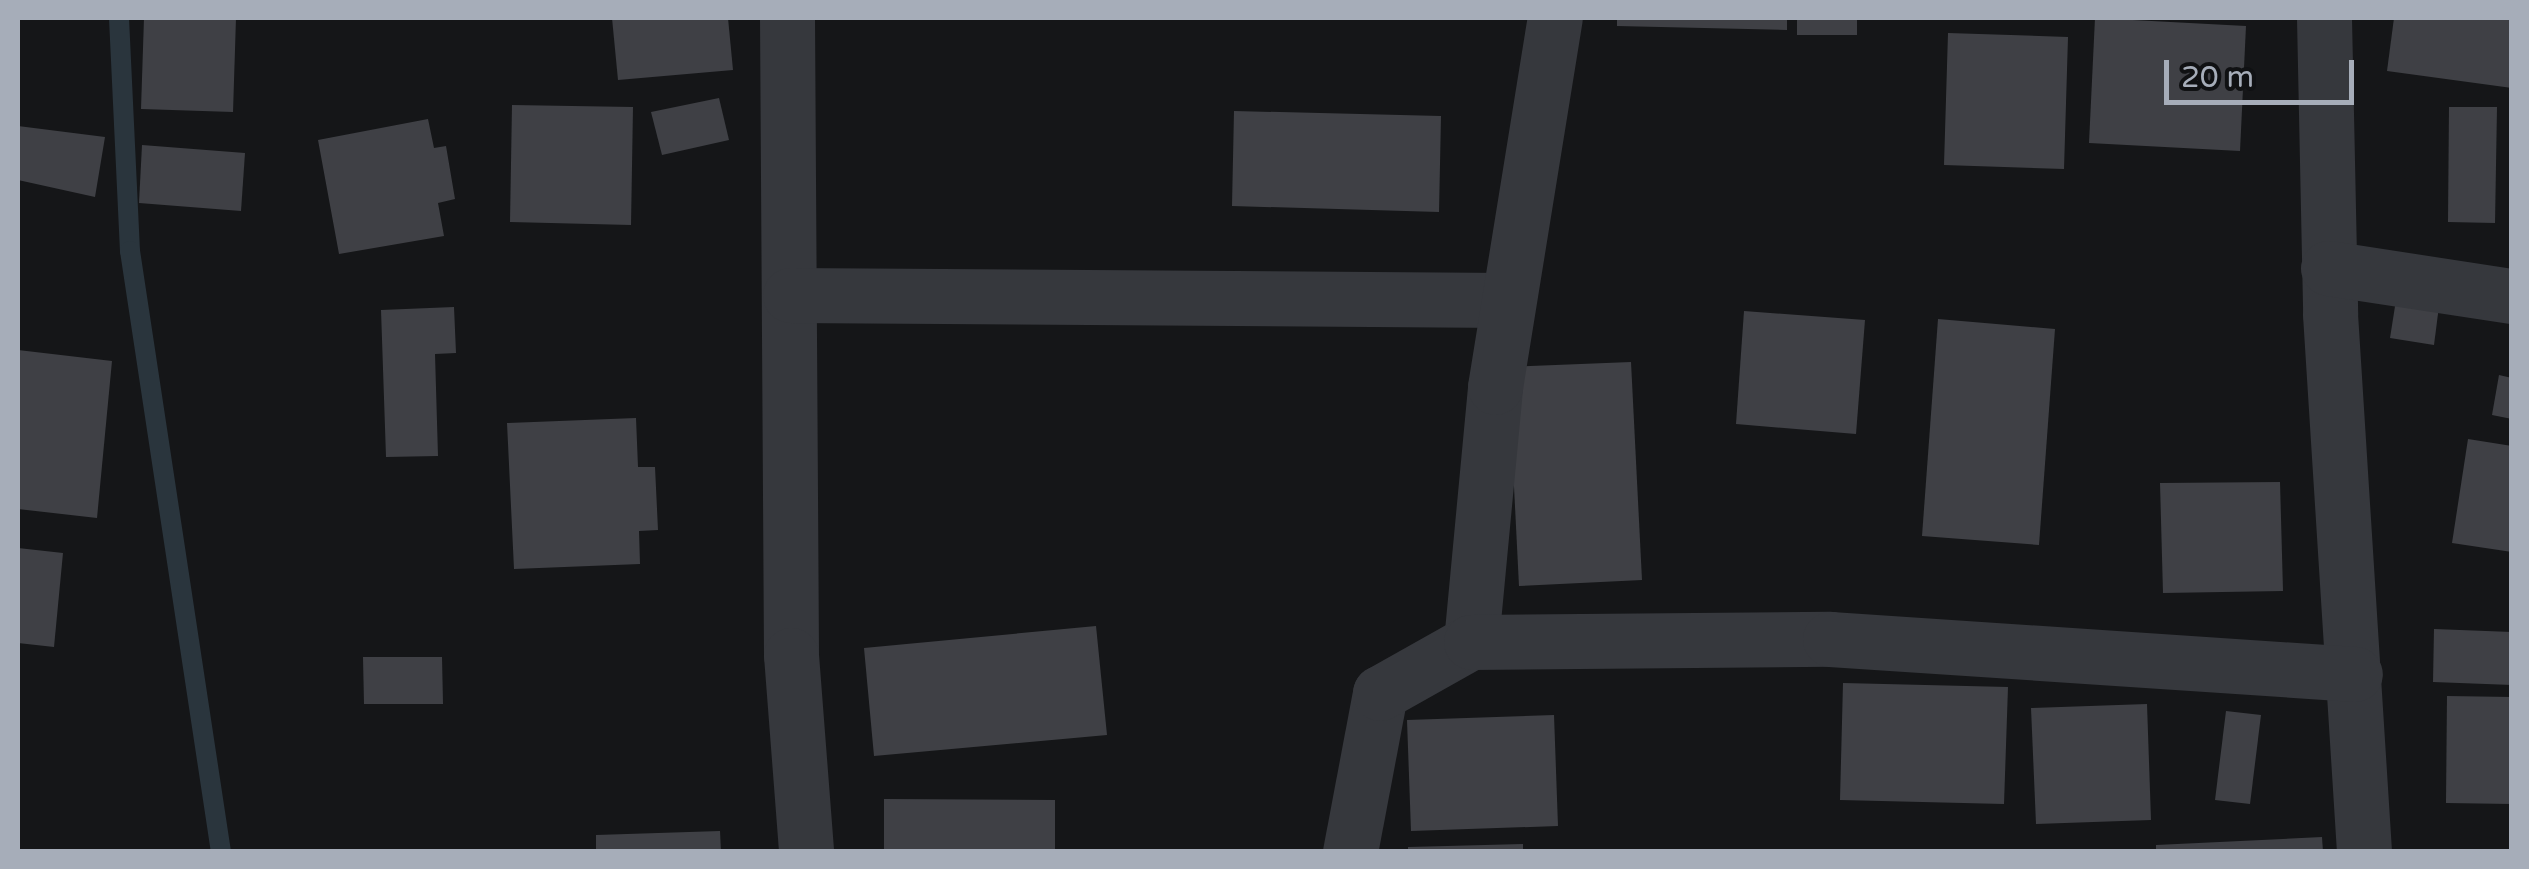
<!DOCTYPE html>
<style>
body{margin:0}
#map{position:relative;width:2529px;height:869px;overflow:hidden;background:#151618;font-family:"Varela Round",sans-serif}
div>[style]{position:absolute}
.stream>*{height:20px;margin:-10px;padding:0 10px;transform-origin:10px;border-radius:10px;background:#2a353d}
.building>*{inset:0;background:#3f4045}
.street>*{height:55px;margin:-27.5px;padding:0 27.5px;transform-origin:27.5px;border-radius:27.5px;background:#36383d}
span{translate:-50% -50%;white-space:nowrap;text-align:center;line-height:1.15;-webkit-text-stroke:10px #101113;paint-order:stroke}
.frame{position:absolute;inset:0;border:20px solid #a6adb9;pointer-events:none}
.scale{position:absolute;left:2164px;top:60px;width:190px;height:45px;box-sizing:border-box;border:5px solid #a6adb9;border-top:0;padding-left:12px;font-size:30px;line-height:35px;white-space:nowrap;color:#a6adb9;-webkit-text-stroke:8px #101113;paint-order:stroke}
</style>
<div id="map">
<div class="stream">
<i style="left:119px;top:18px;width:233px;rotate:87.3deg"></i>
<i style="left:130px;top:251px;width:608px;rotate:81.39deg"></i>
</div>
<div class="building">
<i style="clip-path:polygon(144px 18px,236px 18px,233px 112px,141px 109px)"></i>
<i style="clip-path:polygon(612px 18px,728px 18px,733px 70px,618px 80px)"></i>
<i style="clip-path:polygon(1617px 18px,1787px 18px,1787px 30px,1617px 26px)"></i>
<i style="clip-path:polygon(1797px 18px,1857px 18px,1857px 35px,1797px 35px)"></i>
<i style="clip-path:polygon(2095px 18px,2246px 26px,2240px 151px,2089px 143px)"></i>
<i style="clip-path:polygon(2394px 18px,2512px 18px,2512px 88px,2387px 71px)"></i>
<i style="clip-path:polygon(1948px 33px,2068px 37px,2064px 169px,1944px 165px)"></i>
<i style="clip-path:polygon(719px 98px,729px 140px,662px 155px,651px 112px)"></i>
<i style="clip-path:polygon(512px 105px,633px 107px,631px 225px,510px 222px)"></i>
<i style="clip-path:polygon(2449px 107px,2497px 107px,2495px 223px,2448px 222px)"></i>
<i style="clip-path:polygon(1234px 111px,1441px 116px,1439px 212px,1232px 206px)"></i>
<i style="clip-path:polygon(428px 119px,434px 148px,446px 146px,455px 199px,438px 203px,444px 236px,339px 254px,318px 140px)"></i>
<i style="clip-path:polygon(18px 126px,105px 137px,95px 197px,18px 180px)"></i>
<i style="clip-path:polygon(142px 145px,245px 153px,241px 211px,139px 203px)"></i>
<i style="clip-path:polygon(2396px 300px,2439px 306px,2434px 345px,2390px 338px)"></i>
<i style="clip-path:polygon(454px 307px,456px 353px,435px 354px,438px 456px,386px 457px,381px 310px)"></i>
<i style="clip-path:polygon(1744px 311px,1865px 320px,1856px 434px,1736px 424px)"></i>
<i style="clip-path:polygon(1938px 319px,2055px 329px,2039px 545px,1922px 536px)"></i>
<i style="clip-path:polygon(18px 350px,112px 361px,97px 518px,18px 509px)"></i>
<i style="clip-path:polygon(1631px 362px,1642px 580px,1519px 586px,1508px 367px)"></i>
<i style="clip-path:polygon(2499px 375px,2512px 378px,2512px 419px,2492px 415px)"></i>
<i style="clip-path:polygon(636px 418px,638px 467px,655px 467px,658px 530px,639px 531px,640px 564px,514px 569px,507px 423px)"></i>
<i style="clip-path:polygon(2468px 439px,2512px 446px,2512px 552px,2452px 543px)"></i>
<i style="clip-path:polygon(2280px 482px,2283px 591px,2163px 593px,2160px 483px)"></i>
<i style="clip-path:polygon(18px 548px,63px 553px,54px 647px,18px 643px)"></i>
<i style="clip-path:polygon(1096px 626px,1107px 735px,874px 756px,864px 648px)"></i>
<i style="clip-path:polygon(2434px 629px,2512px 632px,2512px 685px,2433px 682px)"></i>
<i style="clip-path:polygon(363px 657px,442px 657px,443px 704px,364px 704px)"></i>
<i style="clip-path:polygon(1843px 683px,2008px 687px,2004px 804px,1840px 800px)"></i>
<i style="clip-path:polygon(2447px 696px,2512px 697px,2512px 804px,2446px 803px)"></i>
<i style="clip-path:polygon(2147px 704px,2151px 820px,2036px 824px,2031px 708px)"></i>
<i style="clip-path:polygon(2226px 711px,2261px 715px,2250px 804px,2215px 800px)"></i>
<i style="clip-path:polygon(1554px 715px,1558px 826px,1411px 831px,1407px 720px)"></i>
<i style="clip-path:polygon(884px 799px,1055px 800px,1055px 852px,884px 852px)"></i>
<i style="clip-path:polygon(720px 831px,721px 852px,596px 852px,596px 835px)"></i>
<i style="clip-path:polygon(2322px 837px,2323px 852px,2156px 852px,2156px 845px)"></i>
<i style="clip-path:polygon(1523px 844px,1523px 852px,1408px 852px,1408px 847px)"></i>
</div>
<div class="street">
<i style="left:787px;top:18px;width:637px;rotate:89.64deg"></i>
<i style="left:791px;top:655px;width:198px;rotate:85.6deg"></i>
<i style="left:2324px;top:18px;width:296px;rotate:88.8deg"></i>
<i style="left:2330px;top:314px;width:539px;rotate:86.38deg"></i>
<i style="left:2328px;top:268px;width:186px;rotate:8.7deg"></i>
<i style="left:790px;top:295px;width:717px;rotate:0.4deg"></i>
<i style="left:1471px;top:642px;width:256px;rotate:-84.6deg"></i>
<i style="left:1495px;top:387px;width:374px;rotate:-80.8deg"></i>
<i style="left:1350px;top:852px;width:162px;rotate:-79.3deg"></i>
<i style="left:1380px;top:693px;width:104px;rotate:-29.3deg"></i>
<i style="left:1471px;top:642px;width:359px;rotate:-0.5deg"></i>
<i style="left:1830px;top:639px;width:526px;rotate:3.81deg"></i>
</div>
<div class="frame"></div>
<div class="scale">20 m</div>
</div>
